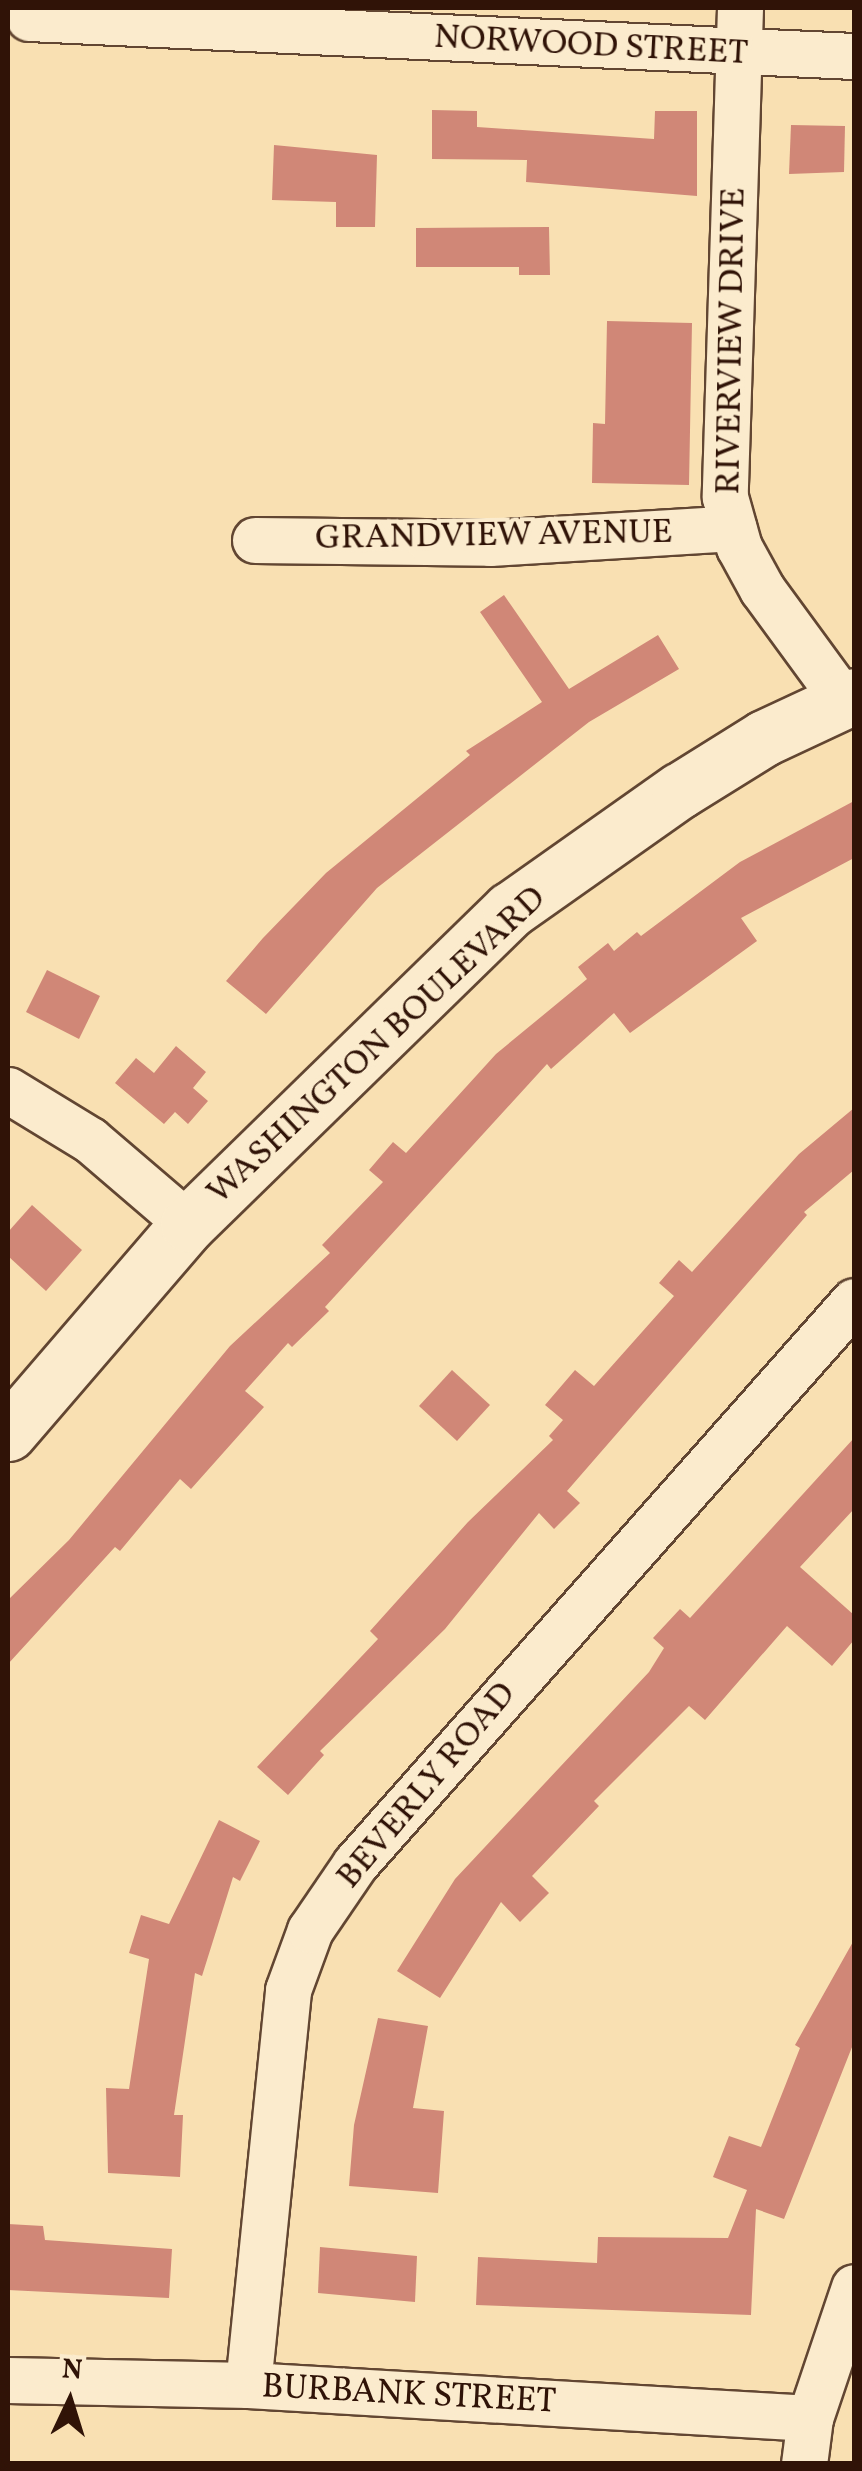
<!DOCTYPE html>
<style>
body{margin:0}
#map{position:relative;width:862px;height:2471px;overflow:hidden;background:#f9e0b2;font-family:Vollkorn,serif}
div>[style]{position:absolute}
.building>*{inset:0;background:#d08777}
.roads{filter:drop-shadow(2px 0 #624632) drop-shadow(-2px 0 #624632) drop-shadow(0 2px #624632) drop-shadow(0 -2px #624632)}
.street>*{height:45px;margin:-22.5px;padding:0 22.5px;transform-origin:22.5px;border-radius:22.5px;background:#fbebcd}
.secondary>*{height:55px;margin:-27.5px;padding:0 27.5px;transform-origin:27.5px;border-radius:27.5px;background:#fbebcd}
span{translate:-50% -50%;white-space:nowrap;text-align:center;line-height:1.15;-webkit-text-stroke:8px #fbebcd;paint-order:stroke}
.street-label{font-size:35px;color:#301307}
.frame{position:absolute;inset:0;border:10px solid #301307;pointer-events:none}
.north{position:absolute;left:20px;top:2351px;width:100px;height:100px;-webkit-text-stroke:8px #fbebcd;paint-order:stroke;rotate:4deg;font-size:28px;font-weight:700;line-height:40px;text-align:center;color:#301307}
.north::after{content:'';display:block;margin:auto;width:35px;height:45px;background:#301307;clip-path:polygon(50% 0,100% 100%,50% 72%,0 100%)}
</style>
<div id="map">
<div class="building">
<i style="clip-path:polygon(432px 110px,477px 111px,477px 127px,654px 139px,655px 111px,697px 111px,697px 196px,526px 182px,527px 160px,432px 159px)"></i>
<i style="clip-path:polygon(791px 125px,845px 126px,844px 172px,789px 174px)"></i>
<i style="clip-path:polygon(274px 145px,377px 155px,375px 227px,336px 227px,336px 202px,272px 200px)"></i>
<i style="clip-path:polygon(549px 227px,550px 275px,519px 275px,519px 267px,416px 267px,416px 228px)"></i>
<i style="clip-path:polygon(607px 321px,692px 323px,689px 485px,592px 483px,593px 423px,605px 424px)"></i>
<i style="clip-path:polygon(504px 595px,569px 689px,658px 635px,679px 669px,589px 722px,377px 888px,266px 1014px,226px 981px,263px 938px,326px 873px,470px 755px,466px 751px,542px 702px,480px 612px)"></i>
<i style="clip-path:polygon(854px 801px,854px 858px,741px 918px,757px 941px,630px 1033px,614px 1013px,551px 1069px,547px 1064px,325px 1307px,329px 1311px,292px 1347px,288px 1343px,245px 1391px,264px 1407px,191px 1489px,180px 1479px,120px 1551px,115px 1547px,8px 1664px,8px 1600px,69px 1540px,230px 1346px,330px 1253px,322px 1245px,383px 1182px,369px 1170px,393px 1142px,406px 1153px,496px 1054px,587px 979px,578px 967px,608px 943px,614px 951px,637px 932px,641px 936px,740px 862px)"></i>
<i style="clip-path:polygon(47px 970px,100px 996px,79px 1039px,26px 1012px)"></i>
<i style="clip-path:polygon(176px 1046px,206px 1072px,193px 1088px,208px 1101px,188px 1124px,175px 1112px,164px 1124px,115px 1083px,136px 1058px,154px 1073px)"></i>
<i style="clip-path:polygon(854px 1108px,854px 1170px,804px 1212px,807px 1215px,567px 1491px,580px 1503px,554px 1529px,539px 1513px,445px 1629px,320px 1751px,324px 1755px,288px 1795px,257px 1767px,378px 1639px,370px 1631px,468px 1522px,553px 1440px,549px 1436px,563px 1420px,545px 1405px,575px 1370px,594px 1386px,674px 1296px,659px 1283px,679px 1260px,692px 1272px,799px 1154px)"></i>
<i style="clip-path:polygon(32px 1205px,82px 1250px,46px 1291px,8px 1256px,8px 1232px)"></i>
<i style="clip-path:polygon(452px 1370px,490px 1405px,457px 1441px,419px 1406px)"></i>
<i style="clip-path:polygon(854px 1438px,854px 1509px,800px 1567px,854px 1615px,854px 1640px,832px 1666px,787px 1626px,705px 1720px,689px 1706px,594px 1801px,599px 1806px,532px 1876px,549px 1893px,520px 1922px,501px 1902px,440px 1998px,397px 1971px,455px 1879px,649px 1672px,664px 1648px,653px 1638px,680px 1609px,690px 1618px)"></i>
<i style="clip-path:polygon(219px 1820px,260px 1841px,240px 1881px,233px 1877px,202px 1976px,195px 1973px,174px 2115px,183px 2115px,180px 2177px,108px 2173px,106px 2088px,129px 2089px,149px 1959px,129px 1953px,141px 1915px,169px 1924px)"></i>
<i style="clip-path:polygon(854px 1940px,854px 2042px,784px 2219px,756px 2209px,751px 2315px,476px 2305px,478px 2257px,597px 2263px,598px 2237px,728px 2238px,747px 2190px,713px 2177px,729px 2136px,761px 2147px,800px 2048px,795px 2045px)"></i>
<i style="clip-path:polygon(378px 2018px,428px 2026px,413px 2108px,444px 2111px,438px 2193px,349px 2186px,354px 2125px)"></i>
<i style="clip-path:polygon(8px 2224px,43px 2226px,45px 2240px,172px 2249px,169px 2298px,8px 2290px)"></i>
<i style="clip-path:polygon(320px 2247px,417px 2256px,415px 2302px,318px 2293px)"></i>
</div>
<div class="roads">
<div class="street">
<i style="left:740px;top:8px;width:489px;rotate:91.8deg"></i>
<i style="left:725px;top:497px;width:52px;rotate:74.4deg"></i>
<i style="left:739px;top:547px;width:48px;rotate:61.3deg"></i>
<i style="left:762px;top:589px;width:139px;rotate:53.8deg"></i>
<i style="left:29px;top:18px;width:826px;rotate:2.64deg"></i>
<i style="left:255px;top:540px;width:235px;rotate:0.7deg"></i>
<i style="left:490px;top:543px;width:244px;rotate:-3.5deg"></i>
<i style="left:8px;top:1090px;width:96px;rotate:31.4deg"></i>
<i style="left:90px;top:1140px;width:129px;rotate:40.6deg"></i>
<i style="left:8px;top:2380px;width:240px;rotate:1.2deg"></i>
<i style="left:248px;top:2385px;width:563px;rotate:3.36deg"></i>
<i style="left:248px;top:2385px;width:397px;rotate:-84.2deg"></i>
<i style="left:288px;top:1990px;width:64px;rotate:-69.9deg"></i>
<i style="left:310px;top:1930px;width:80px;rotate:-55.7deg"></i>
<i style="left:355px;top:1864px;width:752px;rotate:-48.45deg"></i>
<i style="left:804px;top:2464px;width:46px;rotate:-82.6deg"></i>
<i style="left:810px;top:2418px;width:138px;rotate:-71.4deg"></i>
</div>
<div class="secondary">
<i style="left:8px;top:1433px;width:276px;rotate:-49.3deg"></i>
<i style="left:188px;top:1224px;width:450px;rotate:-44.3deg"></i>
<i style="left:510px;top:910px;width:207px;rotate:-35.2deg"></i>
<i style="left:679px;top:791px;width:100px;rotate:-31.9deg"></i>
<i style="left:764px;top:738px;width:99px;rotate:-25deg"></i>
</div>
</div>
<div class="street-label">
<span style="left:591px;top:46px;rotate:3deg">NORWOOD STREET</span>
<span style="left:732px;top:341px;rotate:-89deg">RIVERVIEW DRIVE</span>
<span style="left:494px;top:536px;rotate:-1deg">GRANDVIEW AVENUE</span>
<span style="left:377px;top:1046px;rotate:-43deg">WASHINGTON BOULEVARD</span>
<span style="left:427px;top:1786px;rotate:-50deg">BEVERLY ROAD</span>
<span style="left:409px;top:2395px;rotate:3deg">BURBANK STREET</span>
</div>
<div class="frame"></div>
<div class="north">N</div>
</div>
